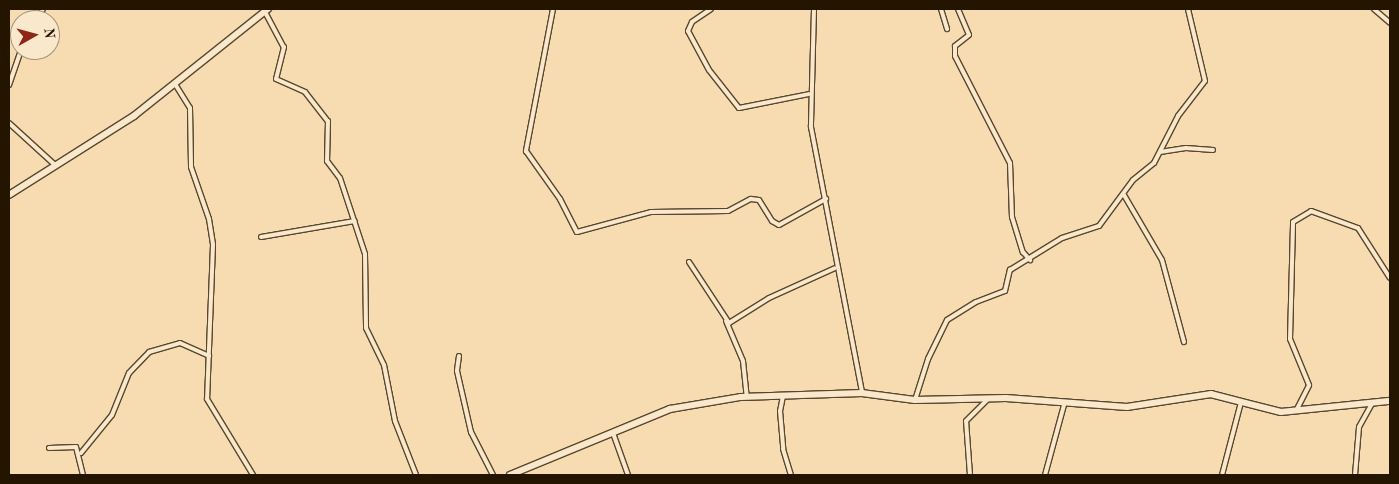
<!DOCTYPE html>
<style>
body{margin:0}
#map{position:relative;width:1399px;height:484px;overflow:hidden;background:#f7dcb1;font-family:"Old Standard TT",serif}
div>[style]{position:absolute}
.roads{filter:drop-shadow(1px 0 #59472d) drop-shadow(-1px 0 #59472d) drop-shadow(0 1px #59472d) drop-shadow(0 -1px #59472d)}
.street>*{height:4px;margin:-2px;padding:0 2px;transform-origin:2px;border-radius:2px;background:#fae8cc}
.secondary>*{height:5.5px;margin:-2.75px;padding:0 2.75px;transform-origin:2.75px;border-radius:2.75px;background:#fae8cc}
span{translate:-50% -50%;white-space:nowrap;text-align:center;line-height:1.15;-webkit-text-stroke:5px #fae8cc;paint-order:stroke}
.frame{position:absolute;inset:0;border:10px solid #241501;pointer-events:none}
.north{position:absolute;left:10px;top:10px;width:50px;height:50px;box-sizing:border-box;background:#fae8cc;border:1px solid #a4947b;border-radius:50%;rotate:83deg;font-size:14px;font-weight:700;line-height:20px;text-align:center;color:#241501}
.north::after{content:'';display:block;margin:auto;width:18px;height:22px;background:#8f2418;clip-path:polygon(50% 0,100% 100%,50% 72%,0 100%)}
</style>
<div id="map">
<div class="roads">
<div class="street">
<i style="left:553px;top:9px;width:145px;rotate:100.8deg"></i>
<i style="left:526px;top:151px;width:59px;rotate:54.7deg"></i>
<i style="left:560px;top:199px;width:37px;rotate:63deg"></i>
<i style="left:577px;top:232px;width:77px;rotate:-15.1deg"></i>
<i style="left:651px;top:212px;width:77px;rotate:-0.7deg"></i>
<i style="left:728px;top:211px;width:26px;rotate:-28deg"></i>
<i style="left:751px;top:199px;width:8px;rotate:7deg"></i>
<i style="left:759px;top:200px;width:25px;rotate:58deg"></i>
<i style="left:772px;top:221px;width:8px;rotate:30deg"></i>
<i style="left:779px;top:225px;width:54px;rotate:-29deg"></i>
<i style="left:711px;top:9px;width:23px;rotate:146deg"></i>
<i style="left:692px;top:22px;width:10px;rotate:114deg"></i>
<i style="left:688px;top:31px;width:44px;rotate:61.7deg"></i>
<i style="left:709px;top:70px;width:48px;rotate:51.7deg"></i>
<i style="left:739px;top:108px;width:71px;rotate:-11.3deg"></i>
<i style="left:814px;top:9px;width:118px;rotate:91.5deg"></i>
<i style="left:811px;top:127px;width:271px;rotate:79.1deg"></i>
<i style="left:941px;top:9px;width:21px;rotate:73deg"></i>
<i style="left:958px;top:9px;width:28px;rotate:67deg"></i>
<i style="left:969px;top:35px;width:18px;rotate:142deg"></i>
<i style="left:955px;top:46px;width:10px;rotate:90deg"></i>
<i style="left:955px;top:56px;width:120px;rotate:62.8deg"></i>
<i style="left:1010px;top:163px;width:54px;rotate:87.9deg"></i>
<i style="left:1012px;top:217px;width:37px;rotate:73deg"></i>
<i style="left:1023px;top:252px;width:11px;rotate:49deg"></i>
<i style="left:1374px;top:9px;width:21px;rotate:41deg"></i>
<i style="left:265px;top:12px;width:40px;rotate:62deg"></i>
<i style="left:284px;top:47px;width:33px;rotate:104deg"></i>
<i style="left:276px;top:79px;width:32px;rotate:24deg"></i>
<i style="left:305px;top:92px;width:37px;rotate:52deg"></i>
<i style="left:328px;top:121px;width:40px;rotate:91.4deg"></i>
<i style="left:327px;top:161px;width:21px;rotate:53deg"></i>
<i style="left:340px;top:178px;width:80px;rotate:71.8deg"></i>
<i style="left:365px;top:254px;width:74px;rotate:89.2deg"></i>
<i style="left:366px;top:328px;width:41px;rotate:64.1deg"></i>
<i style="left:384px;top:365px;width:57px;rotate:78.9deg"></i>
<i style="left:395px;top:421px;width:58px;rotate:68.7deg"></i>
<i style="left:38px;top:20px;width:12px;rotate:-66deg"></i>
<i style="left:175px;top:84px;width:28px;rotate:58deg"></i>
<i style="left:190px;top:108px;width:59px;rotate:89deg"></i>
<i style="left:191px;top:167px;width:55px;rotate:70.9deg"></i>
<i style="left:209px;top:219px;width:26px;rotate:81deg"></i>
<i style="left:213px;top:245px;width:154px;rotate:92.2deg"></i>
<i style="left:207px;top:399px;width:89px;rotate:58.8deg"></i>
<i style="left:9px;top:85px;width:37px;rotate:-71deg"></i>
<i style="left:9px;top:123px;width:62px;rotate:42.4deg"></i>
<i style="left:1160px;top:152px;width:26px;rotate:-9deg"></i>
<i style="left:1186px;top:148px;width:27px;rotate:4deg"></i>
<i style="left:1124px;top:195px;width:75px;rotate:59.7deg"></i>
<i style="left:1162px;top:260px;width:85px;rotate:75deg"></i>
<i style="left:261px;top:237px;width:95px;rotate:-9.7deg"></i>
<i style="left:689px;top:262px;width:73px;rotate:56.7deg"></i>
<i style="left:729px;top:323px;width:47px;rotate:-32deg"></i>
<i style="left:769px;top:298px;width:72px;rotate:-24.4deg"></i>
<i style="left:726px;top:321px;width:43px;rotate:67deg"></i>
<i style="left:743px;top:361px;width:36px;rotate:84deg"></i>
<i style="left:459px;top:356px;width:15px;rotate:98deg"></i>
<i style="left:457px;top:371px;width:63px;rotate:77.1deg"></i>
<i style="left:471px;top:432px;width:48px;rotate:62.9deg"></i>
<i style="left:783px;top:396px;width:15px;rotate:101deg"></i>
<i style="left:780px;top:411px;width:38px;rotate:85deg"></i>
<i style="left:783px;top:449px;width:27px;rotate:73deg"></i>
<i style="left:915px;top:400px;width:43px;rotate:-72.4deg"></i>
<i style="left:928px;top:359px;width:43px;rotate:-64deg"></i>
<i style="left:947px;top:320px;width:34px;rotate:-32deg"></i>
<i style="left:976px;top:302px;width:31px;rotate:-21deg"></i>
<i style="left:1005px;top:291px;width:22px;rotate:-77deg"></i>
<i style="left:1010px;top:270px;width:61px;rotate:-31.6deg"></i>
<i style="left:1062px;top:238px;width:39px;rotate:-18deg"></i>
<i style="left:1099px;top:226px;width:57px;rotate:-53.5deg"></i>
<i style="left:1133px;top:180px;width:27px;rotate:-39deg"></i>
<i style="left:1154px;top:163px;width:53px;rotate:-62.9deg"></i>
<i style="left:1178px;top:116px;width:44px;rotate:-52.4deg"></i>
<i style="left:1205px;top:81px;width:74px;rotate:-103.3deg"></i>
<i style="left:1296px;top:411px;width:29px;rotate:-63deg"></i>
<i style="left:1309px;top:385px;width:50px;rotate:-112.4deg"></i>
<i style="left:1290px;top:339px;width:117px;rotate:-88.5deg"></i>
<i style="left:1293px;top:222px;width:21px;rotate:-31deg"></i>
<i style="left:1311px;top:211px;width:50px;rotate:19.9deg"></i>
<i style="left:1358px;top:228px;width:59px;rotate:57.4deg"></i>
<i style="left:613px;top:433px;width:45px;rotate:70.3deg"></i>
<i style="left:49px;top:448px;width:27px;rotate:-2deg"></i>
<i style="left:76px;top:447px;width:29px;rotate:76deg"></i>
<i style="left:81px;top:453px;width:49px;rotate:-50.8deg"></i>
<i style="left:112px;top:415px;width:45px;rotate:-68deg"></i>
<i style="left:129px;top:373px;width:29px;rotate:-46deg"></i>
<i style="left:149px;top:352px;width:32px;rotate:-16deg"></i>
<i style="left:180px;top:343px;width:32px;rotate:24deg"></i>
<i style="left:970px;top:475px;width:54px;rotate:-94.2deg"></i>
<i style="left:966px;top:421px;width:31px;rotate:-45deg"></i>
<i style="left:1045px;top:475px;width:73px;rotate:-74.8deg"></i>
<i style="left:1222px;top:475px;width:75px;rotate:-75.4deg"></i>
<i style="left:1355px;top:475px;width:48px;rotate:-85.2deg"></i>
<i style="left:1359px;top:427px;width:26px;rotate:-61deg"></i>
</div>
<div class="secondary">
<i style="left:9px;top:195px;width:148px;rotate:-32.3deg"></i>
<i style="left:134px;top:116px;width:171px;rotate:-38.6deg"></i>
<i style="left:510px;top:475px;width:173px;rotate:-22.4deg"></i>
<i style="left:670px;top:409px;width:72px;rotate:-9.6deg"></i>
<i style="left:741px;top:397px;width:121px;rotate:-1.9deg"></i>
<i style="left:862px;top:393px;width:53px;rotate:7.5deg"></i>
<i style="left:915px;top:400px;width:91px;rotate:-1.3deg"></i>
<i style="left:1006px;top:398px;width:121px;rotate:4.3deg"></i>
<i style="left:1127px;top:407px;width:85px;rotate:-8.8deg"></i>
<i style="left:1211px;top:394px;width:72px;rotate:14.4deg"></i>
<i style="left:1281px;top:412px;width:110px;rotate:-5.8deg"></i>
</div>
</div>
<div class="frame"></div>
<div class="north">N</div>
</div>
